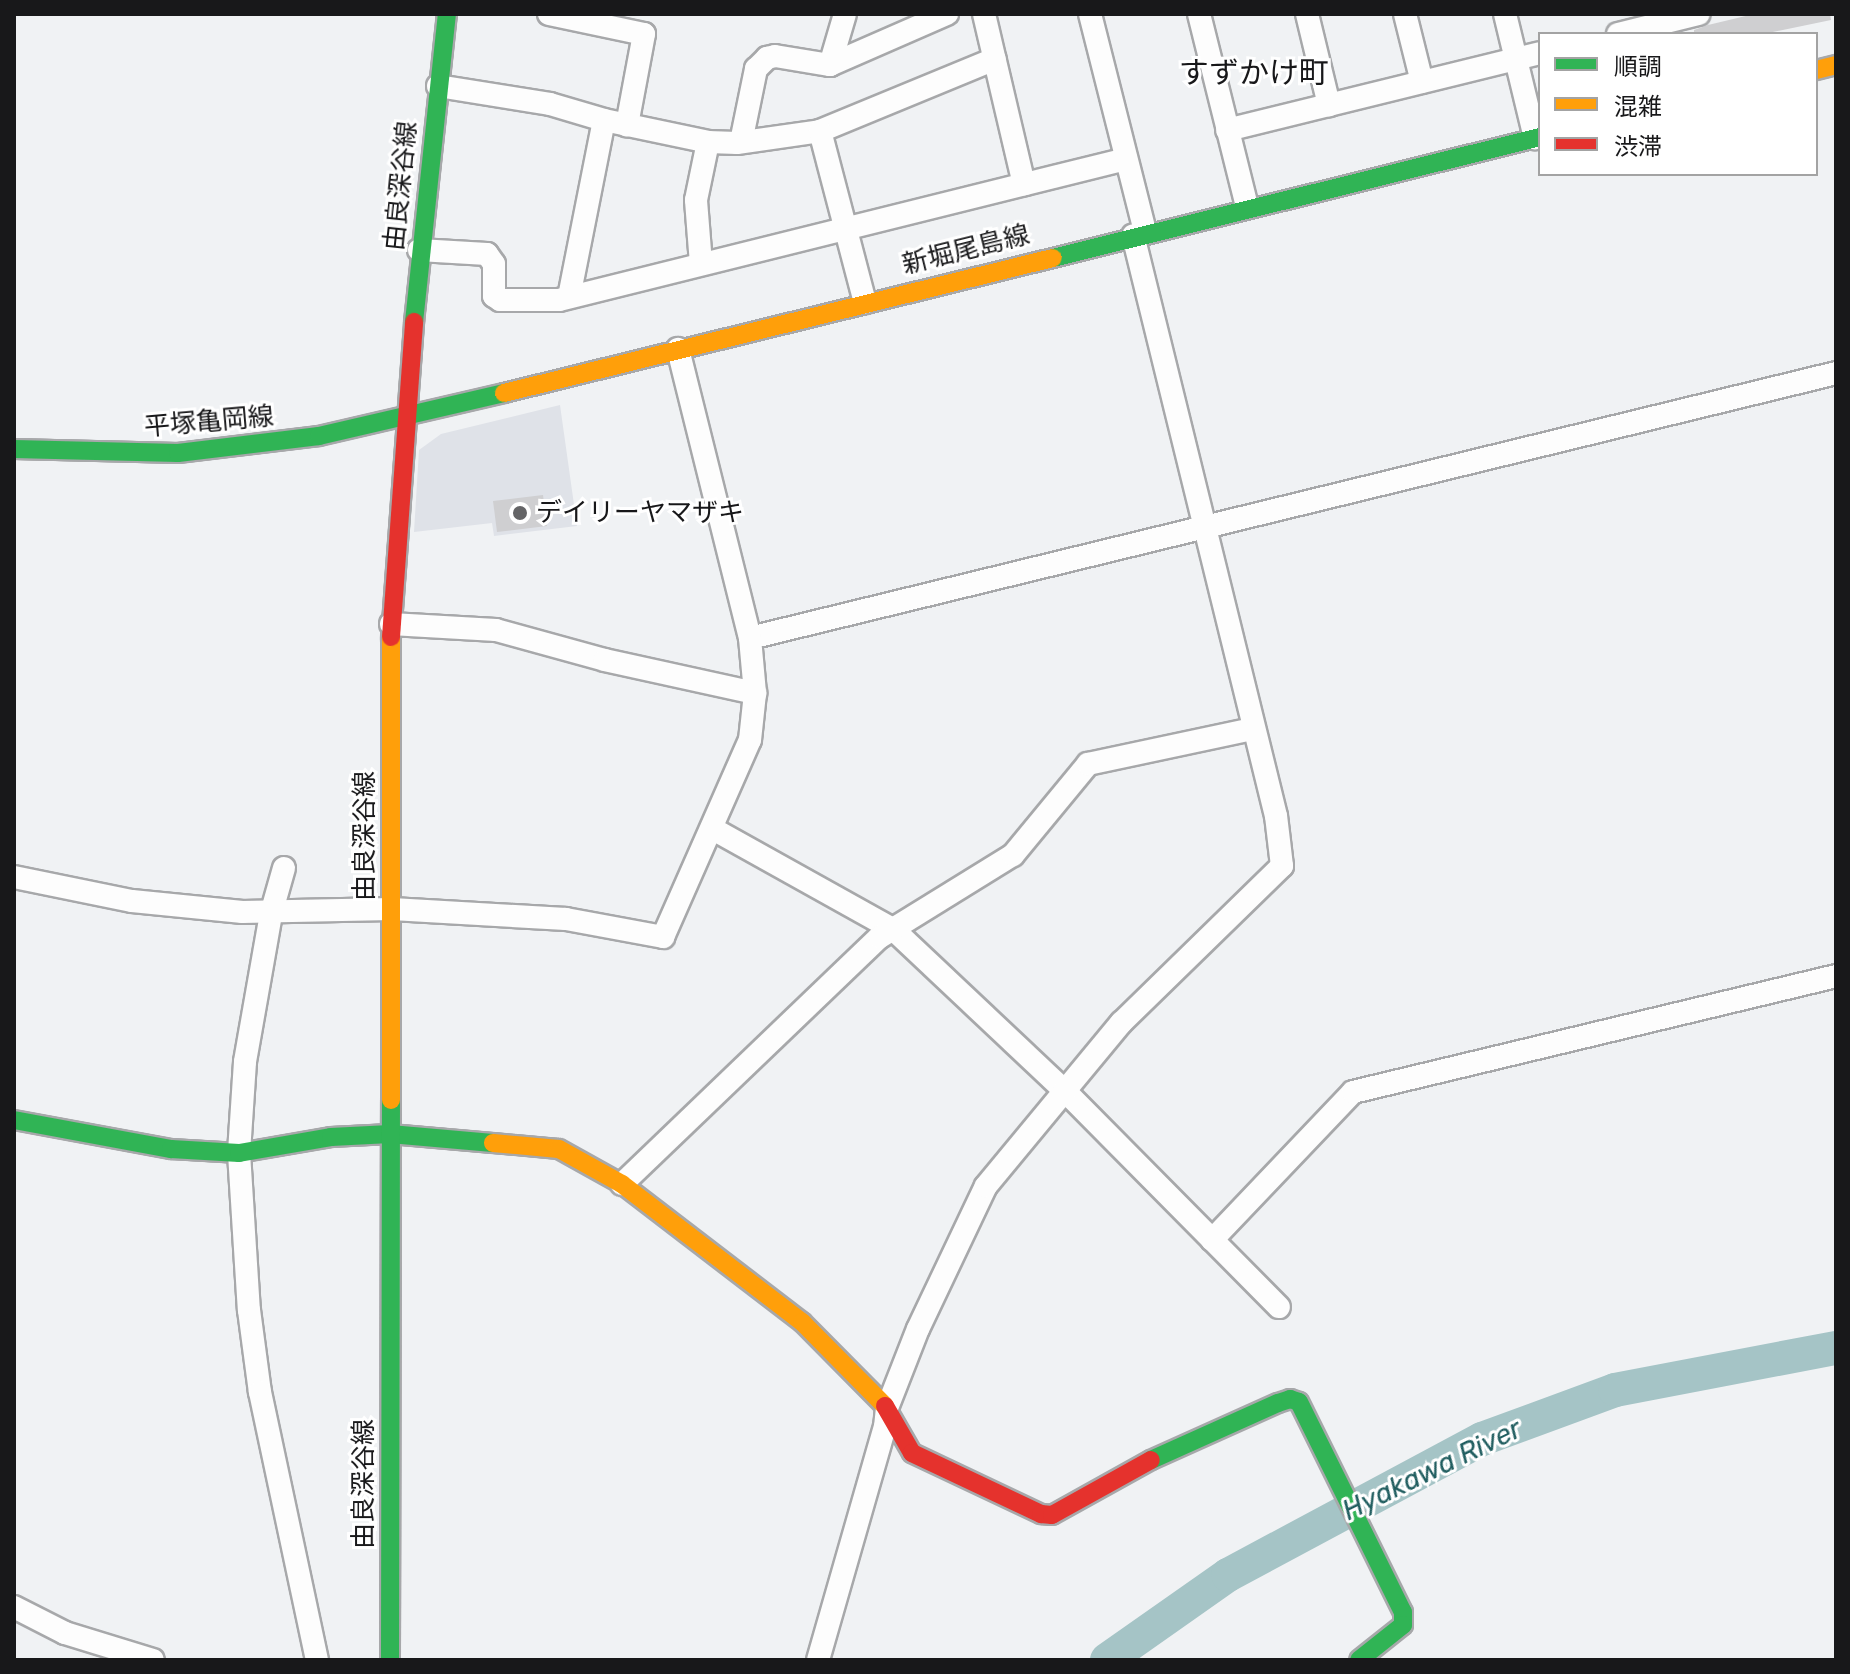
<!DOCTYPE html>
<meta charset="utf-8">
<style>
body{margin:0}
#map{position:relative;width:1850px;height:1674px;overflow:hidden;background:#f0f2f4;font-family:Rubik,"Noto Sans JP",sans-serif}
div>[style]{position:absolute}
.built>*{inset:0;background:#dfe2e8}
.river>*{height:34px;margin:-17px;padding:0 17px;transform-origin:17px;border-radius:17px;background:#a5c4c6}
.building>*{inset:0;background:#cfcfd1}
.roads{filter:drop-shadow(2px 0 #a7a8aa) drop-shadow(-2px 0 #a7a8aa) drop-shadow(0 2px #a7a8aa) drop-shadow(0 -2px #a7a8aa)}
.street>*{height:22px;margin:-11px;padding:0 11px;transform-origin:11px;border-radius:11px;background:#fdfdfd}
.fast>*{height:18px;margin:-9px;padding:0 9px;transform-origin:9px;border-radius:9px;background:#30b455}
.slow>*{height:18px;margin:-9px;padding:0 9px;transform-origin:9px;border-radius:9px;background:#ff9f0a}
.jam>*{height:18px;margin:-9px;padding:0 9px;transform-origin:9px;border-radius:9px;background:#e5322d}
.dots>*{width:22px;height:22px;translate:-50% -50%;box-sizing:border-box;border:4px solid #fff;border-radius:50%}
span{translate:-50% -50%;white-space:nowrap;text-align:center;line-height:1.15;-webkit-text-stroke:6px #fff;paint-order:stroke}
.street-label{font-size:26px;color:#18181a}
.poi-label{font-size:26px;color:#18181a}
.left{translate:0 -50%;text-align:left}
.water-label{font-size:28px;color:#215e60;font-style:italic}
.quarter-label{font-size:30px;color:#18181a}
.frame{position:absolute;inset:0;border:16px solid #18181a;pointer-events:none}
.legend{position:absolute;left:1538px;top:32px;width:280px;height:144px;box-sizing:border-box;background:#fff;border:2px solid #a3a3a3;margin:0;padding:10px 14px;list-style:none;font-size:24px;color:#18181a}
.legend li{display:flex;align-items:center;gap:16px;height:40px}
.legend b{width:40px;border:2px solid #a3a3a3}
</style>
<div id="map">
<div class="built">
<i style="clip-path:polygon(560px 405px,577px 526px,494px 536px,492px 523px,414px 532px,419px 450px,441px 434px)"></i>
</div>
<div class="river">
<i style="left:1107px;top:1660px;width:148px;rotate:-35.1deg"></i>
<i style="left:1228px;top:1575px;width:288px;rotate:-28.2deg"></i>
<i style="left:1482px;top:1439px;width:142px;rotate:-20.2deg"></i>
<i style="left:1615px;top:1390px;width:225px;rotate:-10.8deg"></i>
</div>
<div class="building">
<i style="clip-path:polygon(1754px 14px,1830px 14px,1831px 20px,1763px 34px,1694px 34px,1694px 30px,1708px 25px)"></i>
<i style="clip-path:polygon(543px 495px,547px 526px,497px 532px,493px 501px)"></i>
</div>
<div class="roads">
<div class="street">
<i style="left:549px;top:14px;width:97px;rotate:11.9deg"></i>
<i style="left:644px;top:34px;width:93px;rotate:100.6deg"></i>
<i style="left:984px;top:14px;width:175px;rotate:76.8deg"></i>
<i style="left:1090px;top:14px;width:225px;rotate:75.8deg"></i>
<i style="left:1199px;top:14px;width:199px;rotate:76deg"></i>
<i style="left:1307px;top:14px;width:94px;rotate:76.4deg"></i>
<i style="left:1405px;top:14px;width:70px;rotate:76deg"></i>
<i style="left:1505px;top:14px;width:128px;rotate:76.4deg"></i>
<i style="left:1618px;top:34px;width:83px;rotate:-13.9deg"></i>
<i style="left:830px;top:65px;width:53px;rotate:-73.6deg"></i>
<i style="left:438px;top:86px;width:113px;rotate:9.1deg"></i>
<i style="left:550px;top:104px;width:56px;rotate:16.5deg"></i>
<i style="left:604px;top:120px;width:106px;rotate:11.9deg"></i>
<i style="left:708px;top:142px;width:29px;rotate:2deg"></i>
<i style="left:737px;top:143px;width:84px;rotate:-8.2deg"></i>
<i style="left:820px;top:131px;width:189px;rotate:-22.4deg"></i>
<i style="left:1227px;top:130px;width:322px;rotate:-13.8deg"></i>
<i style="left:820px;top:131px;width:177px;rotate:75.3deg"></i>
<i style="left:741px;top:142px;width:75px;rotate:-78.4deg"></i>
<i style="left:756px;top:69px;width:16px;rotate:-45deg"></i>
<i style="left:767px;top:58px;width:8px;rotate:-14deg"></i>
<i style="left:775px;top:56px;width:56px;rotate:9.3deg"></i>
<i style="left:830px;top:65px;width:128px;rotate:-23.6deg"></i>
<i style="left:419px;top:250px;width:68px;rotate:3.4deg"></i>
<i style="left:487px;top:254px;width:12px;rotate:55deg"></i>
<i style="left:494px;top:264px;width:32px;rotate:90deg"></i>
<i style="left:494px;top:296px;width:7px;rotate:34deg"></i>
<i style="left:500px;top:300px;width:59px"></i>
<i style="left:559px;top:300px;width:584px;rotate:-13.96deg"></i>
<i style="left:701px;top:264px;width:64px;rotate:-94.5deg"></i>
<i style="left:696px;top:200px;width:59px;rotate:-78.3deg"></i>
<i style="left:569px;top:297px;width:180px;rotate:-78.8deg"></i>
<i style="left:391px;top:624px;width:105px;rotate:3.3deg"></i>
<i style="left:496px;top:630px;width:113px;rotate:15.4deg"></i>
<i style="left:605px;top:660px;width:154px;rotate:12.4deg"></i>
<i style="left:750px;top:638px;width:1118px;rotate:-13.71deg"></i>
<i style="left:713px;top:829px;width:206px;rotate:29.1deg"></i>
<i style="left:893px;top:929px;width:236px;rotate:43.3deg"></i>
<i style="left:1065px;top:1091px;width:304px;rotate:45.3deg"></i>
<i style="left:284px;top:868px;width:48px;rotate:105.8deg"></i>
<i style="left:271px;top:914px;width:150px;rotate:100deg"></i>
<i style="left:245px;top:1062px;width:91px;rotate:93.8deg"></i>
<i style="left:239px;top:1153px;width:157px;rotate:86.4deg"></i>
<i style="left:249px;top:1310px;width:83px;rotate:82.4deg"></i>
<i style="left:260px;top:1392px;width:274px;rotate:78deg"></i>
<i style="left:14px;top:877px;width:120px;rotate:11.5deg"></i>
<i style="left:132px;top:901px;width:111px;rotate:5.7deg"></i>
<i style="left:242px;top:912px;width:150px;rotate:-1.1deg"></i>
<i style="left:392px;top:909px;width:174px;rotate:3.3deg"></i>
<i style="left:566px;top:919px;width:99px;rotate:10.5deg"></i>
<i style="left:663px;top:937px;width:215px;rotate:-66.2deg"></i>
<i style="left:750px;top:740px;width:47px;rotate:-83.9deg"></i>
<i style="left:755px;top:693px;width:55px;rotate:-95.2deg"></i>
<i style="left:750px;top:638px;width:298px;rotate:-104deg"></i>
<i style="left:622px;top:1184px;width:357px;rotate:-43.8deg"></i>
<i style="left:880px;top:937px;width:156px;rotate:-31.7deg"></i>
<i style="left:1013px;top:855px;width:118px;rotate:-50.5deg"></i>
<i style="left:1088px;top:764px;width:169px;rotate:-12deg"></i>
<i style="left:1212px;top:1240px;width:204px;rotate:-46.4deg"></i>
<i style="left:1353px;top:1092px;width:497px;rotate:-13.5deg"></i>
<i style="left:14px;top:1607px;width:57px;rotate:27deg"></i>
<i style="left:65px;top:1633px;width:92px;rotate:17.1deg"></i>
<i style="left:818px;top:1660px;width:242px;rotate:-74deg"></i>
<i style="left:885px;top:1427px;width:19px;rotate:-84deg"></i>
<i style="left:887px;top:1408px;width:85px;rotate:-68.6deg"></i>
<i style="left:918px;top:1329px;width:158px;rotate:-64.6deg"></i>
<i style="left:986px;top:1186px;width:212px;rotate:-50.4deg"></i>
<i style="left:1121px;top:1023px;width:225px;rotate:-44.3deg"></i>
<i style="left:1282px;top:866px;width:50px;rotate:-96.8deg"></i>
<i style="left:1276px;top:816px;width:598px;rotate:-103.83deg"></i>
</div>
<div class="fast">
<i style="left:1053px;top:258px;width:502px;rotate:-13.95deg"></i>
<i style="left:414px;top:322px;width:310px;rotate:-83.9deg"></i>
<i style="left:14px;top:449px;width:164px;rotate:1.4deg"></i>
<i style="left:178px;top:453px;width:142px;rotate:-6.9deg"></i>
<i style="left:319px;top:436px;width:190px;rotate:-13.1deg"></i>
<i style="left:14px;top:1120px;width:160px;rotate:10.5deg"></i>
<i style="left:171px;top:1149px;width:68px;rotate:3.4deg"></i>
<i style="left:239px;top:1153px;width:93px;rotate:-9.9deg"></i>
<i style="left:331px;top:1137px;width:59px;rotate:-2.9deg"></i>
<i style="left:390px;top:1134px;width:103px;rotate:5deg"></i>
<i style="left:1151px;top:1460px;width:139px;rotate:-24.2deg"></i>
<i style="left:1278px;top:1403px;width:13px;rotate:-18deg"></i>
<i style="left:1290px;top:1399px;width:9px;rotate:18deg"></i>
<i style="left:1299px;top:1402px;width:234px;rotate:63.7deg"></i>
<i style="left:1403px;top:1612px;width:13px;rotate:90deg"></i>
<i style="left:1403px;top:1625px;width:56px;rotate:141.5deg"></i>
<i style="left:390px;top:1660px;width:560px;rotate:-89.9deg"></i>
</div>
<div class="slow">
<i style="left:1816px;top:70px;width:21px;rotate:-14deg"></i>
<i style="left:504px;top:393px;width:565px;rotate:-13.82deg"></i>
<i style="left:391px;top:1100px;width:463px;rotate:-90deg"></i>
<i style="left:493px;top:1143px;width:66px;rotate:5.2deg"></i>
<i style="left:559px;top:1149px;width:72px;rotate:29.1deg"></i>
<i style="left:622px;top:1184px;width:227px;rotate:37.5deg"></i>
<i style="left:802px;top:1322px;width:118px;rotate:45.3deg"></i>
</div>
<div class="jam">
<i style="left:391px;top:637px;width:316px;rotate:-85.8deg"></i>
<i style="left:885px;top:1406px;width:54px;rotate:60.1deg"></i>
<i style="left:912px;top:1453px;width:143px;rotate:25.3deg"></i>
<i style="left:1041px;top:1514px;width:11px;rotate:5deg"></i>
<i style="left:1052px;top:1515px;width:113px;rotate:-29.1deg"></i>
</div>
</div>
<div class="dots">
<i style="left:520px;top:513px;background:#646466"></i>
</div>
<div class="street-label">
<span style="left:401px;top:186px;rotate:-84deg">由良深谷線</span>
<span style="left:966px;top:250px;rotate:-14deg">新堀尾島線</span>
<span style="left:209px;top:422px;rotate:-5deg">平塚亀岡線</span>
<span style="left:365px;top:836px;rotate:-90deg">由良深谷線</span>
<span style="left:364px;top:1484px;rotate:-90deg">由良深谷線</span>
</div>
<div class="poi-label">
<span class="left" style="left:536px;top:513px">デイリーヤマザキ</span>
</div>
<div class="water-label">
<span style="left:1432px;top:1470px;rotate:-26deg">Hyakawa River</span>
</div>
<div class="quarter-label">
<span style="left:1254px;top:73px">すずかけ町</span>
</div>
<div class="frame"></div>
<ul class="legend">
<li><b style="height:10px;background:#30b455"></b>順調</li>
<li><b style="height:10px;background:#ff9f0a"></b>混雑</li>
<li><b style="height:10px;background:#e5322d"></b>渋滞</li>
</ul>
</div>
